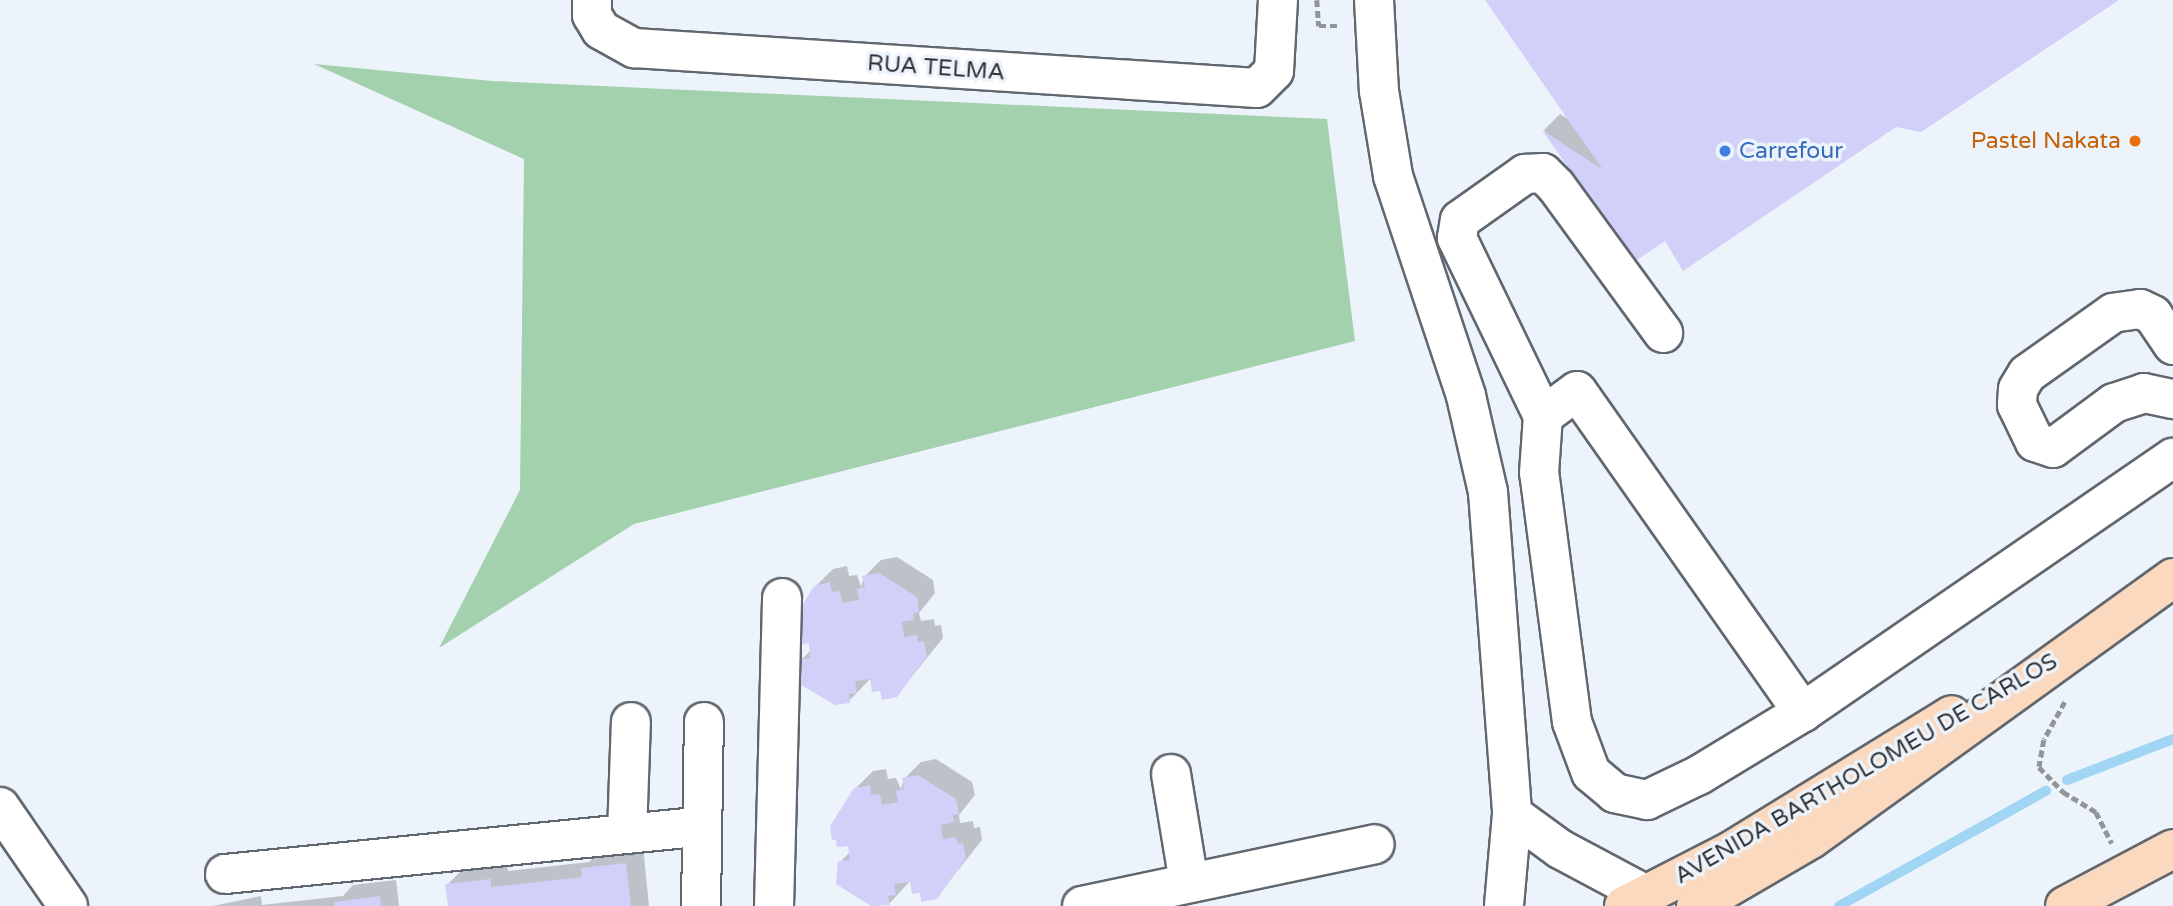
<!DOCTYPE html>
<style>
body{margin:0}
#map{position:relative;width:2173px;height:906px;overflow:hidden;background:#ecf3fb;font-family:"Varela Round",sans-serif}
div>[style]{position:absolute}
.forest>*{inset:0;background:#a3d1ad}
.shadow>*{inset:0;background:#0003}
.stream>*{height:10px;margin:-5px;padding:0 5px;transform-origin:5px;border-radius:5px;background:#a0d6f3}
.building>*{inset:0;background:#d1d0f9}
.path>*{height:4.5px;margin-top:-2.25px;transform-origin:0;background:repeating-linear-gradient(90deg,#90959a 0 7px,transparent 0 10.5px)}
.roads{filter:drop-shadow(2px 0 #61676e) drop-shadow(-2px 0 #61676e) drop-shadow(0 2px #61676e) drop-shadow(0 -2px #61676e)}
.minor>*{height:38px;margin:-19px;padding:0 19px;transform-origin:19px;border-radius:19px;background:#fff}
.major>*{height:38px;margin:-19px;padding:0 19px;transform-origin:19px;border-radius:19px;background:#fad9be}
.dots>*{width:19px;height:19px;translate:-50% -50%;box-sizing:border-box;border:4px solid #ecf3fb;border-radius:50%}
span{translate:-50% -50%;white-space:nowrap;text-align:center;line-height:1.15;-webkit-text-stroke:7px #ecf3fb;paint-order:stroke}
.street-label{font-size:23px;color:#303336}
.food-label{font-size:23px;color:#c56008}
.right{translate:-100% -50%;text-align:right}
.shop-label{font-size:23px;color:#366cbe}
.left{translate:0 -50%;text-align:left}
</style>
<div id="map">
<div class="forest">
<i style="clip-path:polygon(314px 64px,492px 81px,1327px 119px,1355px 341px,634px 524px,439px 648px,520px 490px,524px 159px)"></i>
</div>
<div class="shadow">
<i style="clip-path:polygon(1488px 0,2116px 0,1896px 125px,1666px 239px,1635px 260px,1544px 130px,1560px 114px,1571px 121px)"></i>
<i style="clip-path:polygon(897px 557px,933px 580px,935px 593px,919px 613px,921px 621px,934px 619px,935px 626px,941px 625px,943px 638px,897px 695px,882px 689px,872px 677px,849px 701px,801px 660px,811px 650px,815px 587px,833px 569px,847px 566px,849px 576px,857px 575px,861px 587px,864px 577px,881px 560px)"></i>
<i style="clip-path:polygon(936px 759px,972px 782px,975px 795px,959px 815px,960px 823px,973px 821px,974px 828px,980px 827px,982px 840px,936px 898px,921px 891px,911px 880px,889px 904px,875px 906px,837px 883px,840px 862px,850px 852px,855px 789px,873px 771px,886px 769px,888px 779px,896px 778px,901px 789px,904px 779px,921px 762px)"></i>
<i style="clip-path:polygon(643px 846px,649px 906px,450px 906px,447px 885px,464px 868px,507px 863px,508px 871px,589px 862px,600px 852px)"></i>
<i style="clip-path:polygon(396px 880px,399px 906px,213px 906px,261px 896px,262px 905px,343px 896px,353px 885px)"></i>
</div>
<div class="stream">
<i style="left:2067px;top:780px;width:114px;rotate:-21.1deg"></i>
<i style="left:1839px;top:906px;width:237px;rotate:-29.1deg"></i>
</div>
<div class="building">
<i style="clip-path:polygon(1485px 0,2119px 0,1921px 132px,1896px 127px,1683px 271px,1665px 241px,1634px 262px,1542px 130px,1603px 170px)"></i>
<i style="clip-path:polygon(879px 573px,917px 597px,919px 612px,913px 613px,914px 620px,902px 622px,904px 637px,917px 635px,918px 642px,924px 641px,927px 656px,897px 697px,882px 700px,880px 691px,872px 692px,870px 679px,855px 681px,857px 693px,849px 694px,850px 703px,835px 705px,796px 682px,799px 659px,810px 658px,809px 643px,798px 645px,791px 624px,814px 586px,830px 582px,832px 592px,840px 591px,842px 603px,859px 600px,857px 589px,865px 587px,862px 576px)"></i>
<i style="clip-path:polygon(918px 775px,956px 799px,959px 814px,953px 815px,954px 822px,941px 825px,943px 839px,956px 837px,958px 844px,963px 843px,966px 858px,937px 899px,921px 902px,920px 893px,912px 894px,910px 882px,894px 884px,896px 895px,888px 896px,890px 905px,871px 906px,836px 884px,838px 861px,850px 860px,848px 846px,837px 847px,836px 840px,832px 840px,830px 826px,854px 788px,870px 785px,871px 795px,880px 794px,882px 805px,898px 802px,896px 791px,904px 789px,902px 778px)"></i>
<i style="clip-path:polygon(626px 863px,631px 906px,448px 906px,445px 884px,491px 879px,491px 887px,582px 877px,581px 868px)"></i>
<i style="clip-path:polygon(380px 896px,381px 906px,335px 906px,334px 902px)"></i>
</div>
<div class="path">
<i style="left:1317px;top:0;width:26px;rotate:86deg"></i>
<i style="left:1319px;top:26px;width:21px"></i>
<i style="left:2065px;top:702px;width:43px;rotate:118.9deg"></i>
<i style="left:2044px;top:740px;width:27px;rotate:100deg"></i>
<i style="left:2039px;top:767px;width:35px;rotate:46deg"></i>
<i style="left:2063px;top:792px;width:39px;rotate:31deg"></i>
<i style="left:2096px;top:812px;width:35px;rotate:63deg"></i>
</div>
<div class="roads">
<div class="minor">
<i style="left:592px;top:0;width:15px;rotate:90deg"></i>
<i style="left:592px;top:15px;width:17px;rotate:59deg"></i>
<i style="left:601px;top:30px;width:38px;rotate:29deg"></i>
<i style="left:634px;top:48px;width:624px;rotate:3.67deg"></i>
<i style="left:1257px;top:88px;width:24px;rotate:-45deg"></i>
<i style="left:1274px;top:71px;width:71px;rotate:-86.8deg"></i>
<i style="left:1374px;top:0;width:91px;rotate:86.9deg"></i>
<i style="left:1379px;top:91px;width:86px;rotate:80.6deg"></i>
<i style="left:1393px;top:176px;width:232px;rotate:71.6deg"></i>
<i style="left:1466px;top:396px;width:98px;rotate:77.1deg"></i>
<i style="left:1488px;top:492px;width:323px;rotate:85.7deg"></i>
<i style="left:1512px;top:814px;width:92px;rotate:95deg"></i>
<i style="left:2173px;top:345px;width:36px;rotate:-124deg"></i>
<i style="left:2153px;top:315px;width:14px;rotate:-155deg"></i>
<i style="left:2140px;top:309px;width:27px;rotate:172deg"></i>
<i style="left:2113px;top:313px;width:105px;rotate:144.7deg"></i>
<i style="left:2027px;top:374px;width:17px;rotate:121deg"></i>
<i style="left:2018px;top:389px;width:16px;rotate:94deg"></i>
<i style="left:2017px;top:405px;width:41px;rotate:64.1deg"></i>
<i style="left:2035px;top:442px;width:19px;rotate:18deg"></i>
<i style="left:2053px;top:448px;width:76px;rotate:-36.4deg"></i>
<i style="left:2114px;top:403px;width:32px;rotate:-18deg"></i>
<i style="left:2144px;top:393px;width:30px;rotate:12deg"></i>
<i style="left:1543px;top:416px;width:198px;rotate:-115.8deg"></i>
<i style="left:1457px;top:238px;width:18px;rotate:-81deg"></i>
<i style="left:1460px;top:220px;width:80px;rotate:-35.3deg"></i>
<i style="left:1525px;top:174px;width:18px;rotate:-3deg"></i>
<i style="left:1543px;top:173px;width:18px;rotate:45deg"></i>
<i style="left:1556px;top:186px;width:182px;rotate:53.9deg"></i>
<i style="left:1803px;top:712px;width:122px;rotate:148.8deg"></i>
<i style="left:1699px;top:775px;width:58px;rotate:154.3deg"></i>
<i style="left:1647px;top:800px;width:33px;rotate:-168deg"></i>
<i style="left:1615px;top:793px;width:31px;rotate:-140deg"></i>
<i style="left:1591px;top:773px;width:54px;rotate:-110.4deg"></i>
<i style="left:1572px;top:722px;width:251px;rotate:-97.5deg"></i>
<i style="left:1539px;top:473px;width:57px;rotate:-86deg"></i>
<i style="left:1543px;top:416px;width:42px;rotate:-36.3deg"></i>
<i style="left:1577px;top:391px;width:393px;rotate:54.9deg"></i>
<i style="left:1803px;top:712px;width:449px;rotate:-34.5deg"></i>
<i style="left:1171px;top:774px;width:110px;rotate:80.6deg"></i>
<i style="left:0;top:807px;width:120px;rotate:55.5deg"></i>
<i style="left:1512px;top:814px;width:59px;rotate:36.1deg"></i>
<i style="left:1560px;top:849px;width:100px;rotate:28.1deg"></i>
<i style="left:627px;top:834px;width:112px;rotate:-88deg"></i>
<i style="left:225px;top:874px;width:479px;rotate:-5.7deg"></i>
<i style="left:701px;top:906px;width:184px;rotate:-89.1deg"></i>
<i style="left:774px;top:906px;width:308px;rotate:-88.5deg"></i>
<i style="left:1082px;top:906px;width:299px;rotate:-11.9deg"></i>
</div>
<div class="major">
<i style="left:1624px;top:906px;width:120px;rotate:-27.2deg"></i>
<i style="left:1731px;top:851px;width:259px;rotate:-31.6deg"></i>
<i style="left:1696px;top:906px;width:133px;rotate:-30.2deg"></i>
<i style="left:1811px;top:839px;width:446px;rotate:-35.8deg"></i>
<i style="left:2065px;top:906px;width:122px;rotate:-27.8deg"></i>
</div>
</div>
<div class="dots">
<i style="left:2135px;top:141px;background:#e8710a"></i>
<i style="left:1725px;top:151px;background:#3f7fe0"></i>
</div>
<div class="street-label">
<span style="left:936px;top:68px;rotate:4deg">RUA TELMA</span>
<span style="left:1866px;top:769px;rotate:-30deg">AVENIDA BARTHOLOMEU DE CARLOS</span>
</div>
<div class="food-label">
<span class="right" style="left:2121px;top:141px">Pastel Nakata</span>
</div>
<div class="shop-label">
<span class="left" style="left:1739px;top:151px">Carrefour</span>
</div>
</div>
